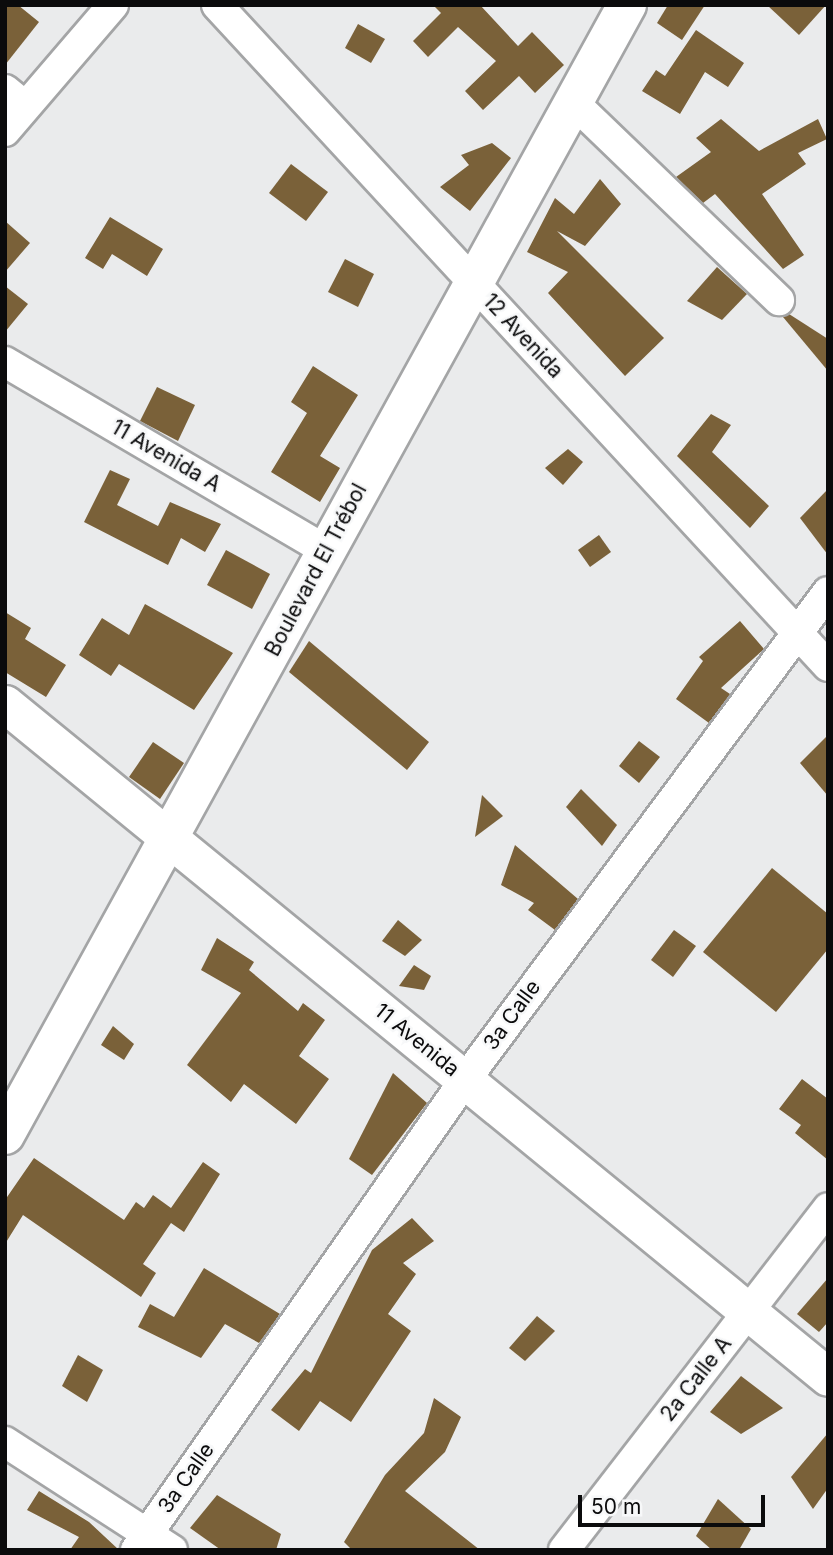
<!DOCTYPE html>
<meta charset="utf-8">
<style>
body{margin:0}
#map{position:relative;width:833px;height:1555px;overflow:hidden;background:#eaebec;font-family:Inter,sans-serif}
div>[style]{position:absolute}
.building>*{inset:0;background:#7a6139}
.roads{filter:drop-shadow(2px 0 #a4a5a6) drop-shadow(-2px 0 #a4a5a6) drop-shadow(0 2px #a4a5a6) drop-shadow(0 -2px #a4a5a6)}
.minor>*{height:30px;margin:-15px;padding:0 15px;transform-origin:15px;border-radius:15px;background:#fff}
.tertiary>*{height:37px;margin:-18.5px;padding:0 18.5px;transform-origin:18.5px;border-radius:18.5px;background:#fff}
.secondary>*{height:38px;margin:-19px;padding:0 19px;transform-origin:19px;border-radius:19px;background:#fff}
span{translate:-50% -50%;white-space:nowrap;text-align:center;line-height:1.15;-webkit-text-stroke:5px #f7f8f9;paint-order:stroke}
.street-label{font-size:21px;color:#0b0b0c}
.frame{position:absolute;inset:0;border:7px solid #0b0b0c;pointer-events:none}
.scale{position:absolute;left:578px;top:1495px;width:187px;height:32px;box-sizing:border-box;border:4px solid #0b0b0c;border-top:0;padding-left:9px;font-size:21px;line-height:24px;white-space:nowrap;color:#0b0b0c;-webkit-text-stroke:5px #f7f8f9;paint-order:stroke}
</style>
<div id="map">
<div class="building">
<i style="clip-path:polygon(5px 5px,18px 5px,39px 22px,5px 65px)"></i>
<i style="clip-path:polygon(433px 5px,480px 5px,518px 46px,532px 32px,564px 65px,535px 93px,519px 76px,483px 110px,465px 91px,496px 61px,458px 27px,428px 57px,413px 41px,441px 13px)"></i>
<i style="clip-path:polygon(668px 5px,705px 5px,682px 40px,657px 23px)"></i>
<i style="clip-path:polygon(767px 5px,826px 5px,799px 35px)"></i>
<i style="clip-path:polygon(358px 24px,385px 39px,371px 63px,345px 48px)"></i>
<i style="clip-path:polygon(696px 30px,744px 63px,728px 87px,705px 72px,680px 114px,642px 91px,656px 70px,665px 76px)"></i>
<i style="clip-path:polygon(721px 119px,759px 151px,818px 119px,827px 139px,798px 153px,806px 164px,762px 194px,804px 255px,783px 269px,715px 194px,703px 203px,676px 177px,711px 152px,696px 138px)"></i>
<i style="clip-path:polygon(492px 143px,511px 158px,470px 211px,440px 187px,469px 165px,461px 155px)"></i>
<i style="clip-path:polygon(291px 164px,328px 192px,306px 221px,269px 193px)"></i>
<i style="clip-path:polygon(600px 179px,621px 204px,585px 246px,557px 231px,664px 338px,625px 376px,548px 293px,568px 272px,527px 252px,555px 198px,574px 214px)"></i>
<i style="clip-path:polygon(110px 217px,163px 249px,147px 276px,112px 254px,103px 269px,85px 258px)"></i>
<i style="clip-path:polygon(5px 221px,30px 243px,5px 272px)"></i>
<i style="clip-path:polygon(345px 259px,374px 274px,358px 307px,328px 292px)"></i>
<i style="clip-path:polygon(717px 267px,747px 294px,722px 320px,687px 301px)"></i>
<i style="clip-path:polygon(5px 286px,28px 304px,5px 332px)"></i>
<i style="clip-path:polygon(789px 314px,828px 339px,828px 371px,783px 317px)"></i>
<i style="clip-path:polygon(313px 366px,358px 395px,320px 456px,340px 468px,320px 502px,271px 472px,307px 413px,291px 402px)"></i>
<i style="clip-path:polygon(157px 387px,195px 405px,178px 441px,140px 421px)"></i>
<i style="clip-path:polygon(711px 414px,731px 425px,712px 452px,769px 506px,750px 528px,677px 456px)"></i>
<i style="clip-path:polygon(568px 449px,583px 462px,563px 485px,545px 468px)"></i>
<i style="clip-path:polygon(110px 470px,130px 479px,117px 505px,158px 526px,170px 502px,221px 524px,205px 552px,181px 538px,168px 565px,84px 522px)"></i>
<i style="clip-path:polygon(828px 489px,828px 555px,800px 518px)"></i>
<i style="clip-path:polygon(599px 535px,611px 552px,590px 567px,578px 550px)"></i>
<i style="clip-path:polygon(226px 550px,270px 574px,252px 609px,207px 585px)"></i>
<i style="clip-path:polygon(145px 604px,233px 653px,194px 710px,119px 664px,111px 676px,79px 655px,102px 618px,129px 635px)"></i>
<i style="clip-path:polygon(5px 612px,31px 628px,25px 639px,66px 665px,46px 697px,5px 672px)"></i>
<i style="clip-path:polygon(740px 621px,764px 649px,721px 688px,730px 694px,709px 723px,676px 699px,703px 661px,699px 657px)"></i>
<i style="clip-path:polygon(309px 641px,429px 742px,407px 770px,289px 672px)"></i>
<i style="clip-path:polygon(828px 735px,828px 796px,800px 763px)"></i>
<i style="clip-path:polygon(639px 741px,660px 757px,639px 783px,619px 766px)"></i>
<i style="clip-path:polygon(153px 742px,184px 763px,160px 799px,129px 777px)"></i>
<i style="clip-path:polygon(581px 789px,617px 825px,602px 846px,566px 807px)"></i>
<i style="clip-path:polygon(482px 795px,503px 816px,475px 837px)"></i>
<i style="clip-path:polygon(515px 845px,578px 899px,555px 930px,528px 910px,534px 903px,501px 885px)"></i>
<i style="clip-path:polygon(772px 868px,828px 914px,828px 949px,776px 1012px,703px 952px)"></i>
<i style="clip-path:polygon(398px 920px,422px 940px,405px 956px,382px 941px)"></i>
<i style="clip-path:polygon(674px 930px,696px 946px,673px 977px,651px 960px)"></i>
<i style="clip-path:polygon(217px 938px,254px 962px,249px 970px,298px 1011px,303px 1003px,325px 1020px,299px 1056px,329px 1079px,296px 1124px,244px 1084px,231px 1102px,187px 1065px,241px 993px,201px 970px)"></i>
<i style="clip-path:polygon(414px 965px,431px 976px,424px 990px,399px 986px)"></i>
<i style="clip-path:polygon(113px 1026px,134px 1044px,124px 1060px,101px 1045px)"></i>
<i style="clip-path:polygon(393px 1073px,427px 1103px,372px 1175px,349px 1159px)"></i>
<i style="clip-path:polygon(802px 1079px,828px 1099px,828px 1160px,795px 1133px,801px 1125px,779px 1109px)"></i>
<i style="clip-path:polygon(34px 1158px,124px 1220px,136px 1202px,144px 1208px,153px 1195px,171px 1208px,203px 1162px,220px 1174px,184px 1232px,171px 1223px,143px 1264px,156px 1273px,141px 1297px,23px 1215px,5px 1244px,5px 1200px)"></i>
<i style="clip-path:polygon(412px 1218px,434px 1241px,403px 1263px,416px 1274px,388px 1314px,411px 1331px,351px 1422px,320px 1401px,299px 1431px,271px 1410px,305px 1369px,311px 1373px,372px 1250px)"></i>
<i style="clip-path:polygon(204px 1268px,280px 1314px,259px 1343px,225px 1324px,201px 1358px,138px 1327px,150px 1304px,174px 1317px)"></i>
<i style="clip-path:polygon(828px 1278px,828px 1322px,819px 1332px,797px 1314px)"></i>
<i style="clip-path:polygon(537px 1316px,555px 1331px,525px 1361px,509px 1348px)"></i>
<i style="clip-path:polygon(78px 1355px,103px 1370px,87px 1402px,62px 1386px)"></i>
<i style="clip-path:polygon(741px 1376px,783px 1408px,741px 1434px,710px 1412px)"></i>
<i style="clip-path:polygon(434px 1398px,461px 1417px,445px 1452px,405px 1491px,480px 1550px,352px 1550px,344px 1542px,385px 1475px,424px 1433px)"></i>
<i style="clip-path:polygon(828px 1433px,828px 1488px,813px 1509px,791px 1477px)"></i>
<i style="clip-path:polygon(39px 1491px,89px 1522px,119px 1550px,70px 1550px,79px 1537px,27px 1510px)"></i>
<i style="clip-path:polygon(217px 1495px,281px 1534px,276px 1550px,221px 1550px,190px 1528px)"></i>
<i style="clip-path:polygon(718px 1499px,751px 1529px,739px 1550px,712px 1550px,696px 1536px)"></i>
</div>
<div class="roads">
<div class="minor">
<i style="left:217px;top:5px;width:900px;rotate:47.25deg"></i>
<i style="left:5px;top:90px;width:26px;rotate:39deg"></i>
<i style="left:573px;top:102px;width:286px;rotate:43.9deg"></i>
<i style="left:5px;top:131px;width:166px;rotate:-49.4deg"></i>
<i style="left:5px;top:362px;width:372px;rotate:30.4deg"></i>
<i style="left:5px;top:1442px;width:199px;rotate:32.9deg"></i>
<i style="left:136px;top:1550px;width:574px;rotate:-55.01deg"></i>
<i style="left:465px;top:1080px;width:608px;rotate:-53.36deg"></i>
<i style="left:564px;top:1550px;width:432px;rotate:-52.3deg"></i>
</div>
<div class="tertiary">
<i style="left:5px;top:704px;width:1063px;rotate:39.27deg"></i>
</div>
<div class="secondary">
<i style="left:5px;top:1135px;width:1290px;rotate:-61.17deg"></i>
</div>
</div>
<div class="street-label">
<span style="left:523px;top:336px;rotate:47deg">12 Avenida</span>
<span style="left:166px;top:456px;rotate:30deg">11 Avenida A</span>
<span style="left:316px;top:570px;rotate:-62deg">Boulevard El Trébol</span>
<span style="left:512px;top:1015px;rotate:-54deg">3a Calle</span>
<span style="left:417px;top:1040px;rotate:39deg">11 Avenida</span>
<span style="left:696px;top:1379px;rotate:-52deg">2a Calle A</span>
<span style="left:186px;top:1478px;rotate:-55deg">3a Calle</span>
</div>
<div class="frame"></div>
<div class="scale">50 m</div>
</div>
